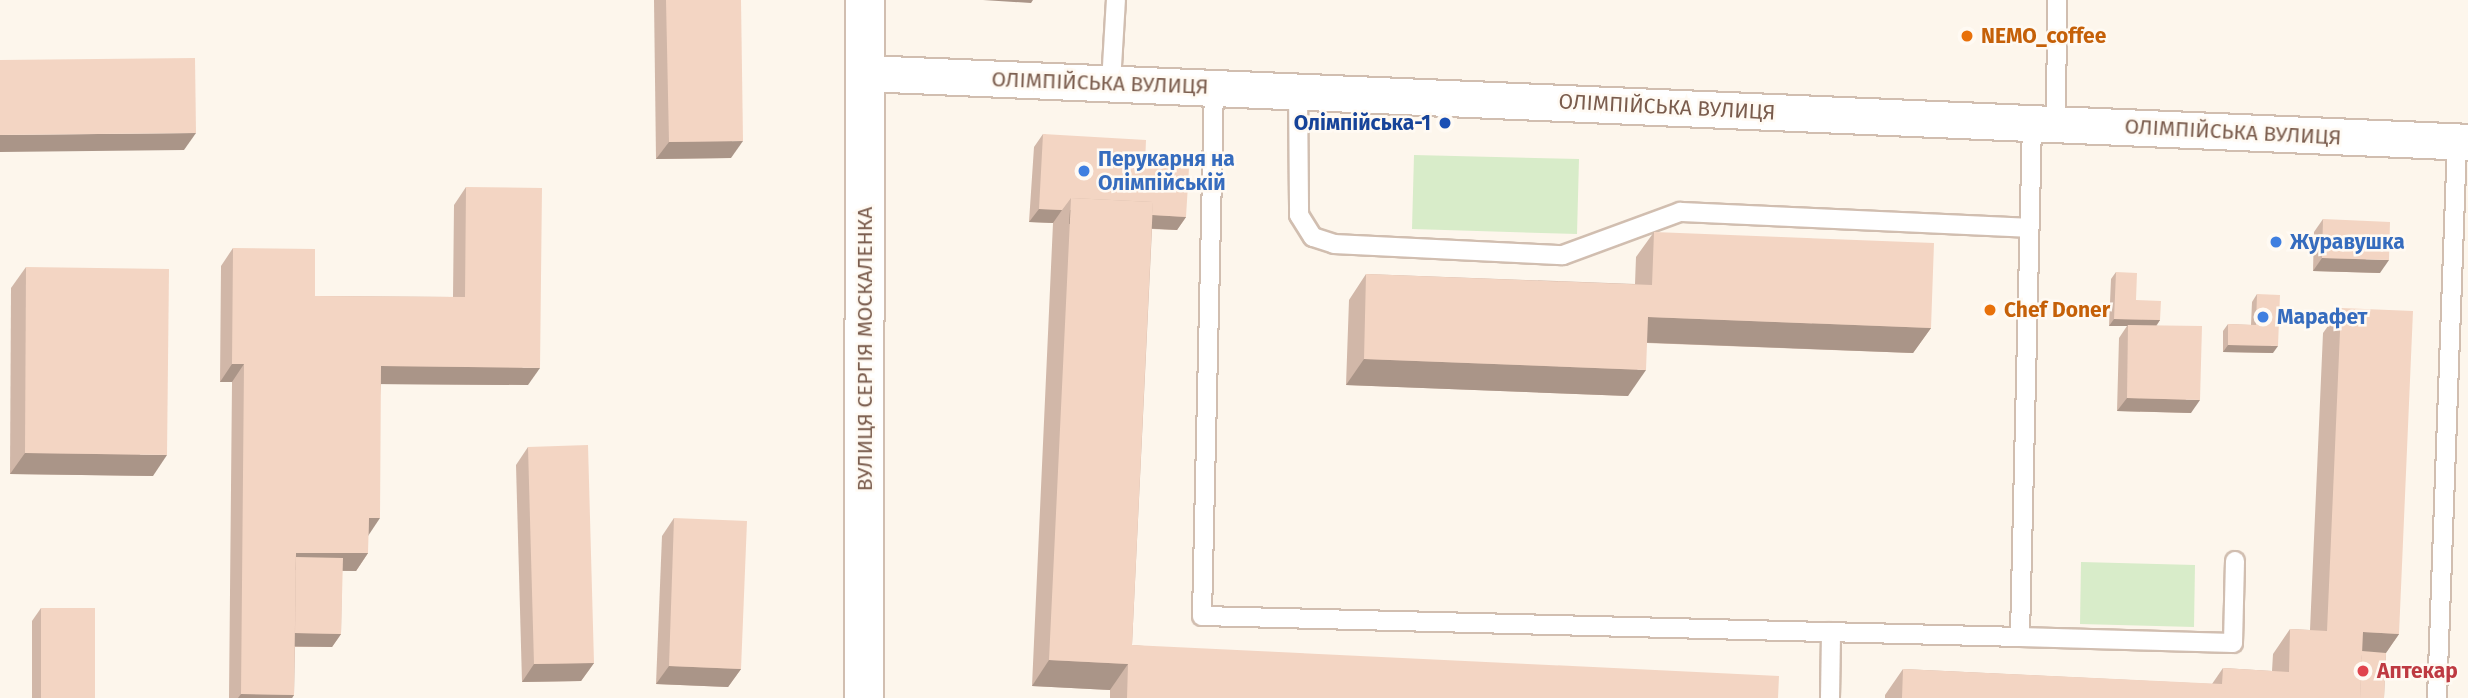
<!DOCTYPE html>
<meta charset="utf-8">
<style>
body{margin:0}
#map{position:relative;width:2468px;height:698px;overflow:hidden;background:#fdf6ec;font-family:"Fira Sans",sans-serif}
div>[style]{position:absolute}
.green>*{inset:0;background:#d8ecc9}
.roads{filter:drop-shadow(2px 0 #d1beb0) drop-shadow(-2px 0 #d1beb0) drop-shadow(0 2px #d1beb0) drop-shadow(0 -2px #d1beb0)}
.service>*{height:18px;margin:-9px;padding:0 9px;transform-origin:9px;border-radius:9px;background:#fff}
.minor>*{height:35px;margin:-17.5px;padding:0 17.5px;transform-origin:17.5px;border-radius:17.5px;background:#fff}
.secondary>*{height:38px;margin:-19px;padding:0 19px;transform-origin:19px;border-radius:19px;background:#fff}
.wall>*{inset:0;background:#d1b7a8}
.shaded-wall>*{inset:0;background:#aa9588}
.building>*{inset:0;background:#f3d5c3}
.dots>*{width:19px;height:19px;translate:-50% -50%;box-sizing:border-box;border:4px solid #fffaf3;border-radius:50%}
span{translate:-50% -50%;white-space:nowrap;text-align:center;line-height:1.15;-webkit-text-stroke:5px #fffaf3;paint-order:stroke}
.food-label{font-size:21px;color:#c56008;font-weight:700}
.left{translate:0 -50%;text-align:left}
.street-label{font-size:21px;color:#7a5c4d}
.transit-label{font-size:21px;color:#164399;font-weight:700}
.right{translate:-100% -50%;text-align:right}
.shop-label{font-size:21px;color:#366cbe;font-weight:700}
.health-label{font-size:21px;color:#be3a42;font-weight:700}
</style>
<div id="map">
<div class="green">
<i style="clip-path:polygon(1414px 155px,1579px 159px,1577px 234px,1412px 229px)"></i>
<i style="clip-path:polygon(2081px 562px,2195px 565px,2194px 627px,2080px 624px)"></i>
</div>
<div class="roads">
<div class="service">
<i style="left:1111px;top:83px;width:83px;rotate:-86.6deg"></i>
<i style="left:1214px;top:87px;width:529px;rotate:91.3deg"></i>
<i style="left:1202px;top:616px;width:818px;rotate:1.47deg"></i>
<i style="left:1298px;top:91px;width:124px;rotate:89.5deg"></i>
<i style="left:1299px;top:215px;width:26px;rotate:58deg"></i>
<i style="left:1313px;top:237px;width:22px;rotate:18deg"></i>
<i style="left:1334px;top:244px;width:229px;rotate:2.8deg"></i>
<i style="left:1563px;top:255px;width:125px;rotate:-20.2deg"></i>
<i style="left:1680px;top:212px;width:349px;rotate:2.6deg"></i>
<i style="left:2032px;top:123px;width:514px;rotate:91.34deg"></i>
<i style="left:2020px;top:637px;width:213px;rotate:1.6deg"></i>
<i style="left:2233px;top:643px;width:82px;rotate:-88.6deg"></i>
<i style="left:2056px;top:124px;width:124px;rotate:-89.5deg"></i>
<i style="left:1830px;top:698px;width:66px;rotate:-89.1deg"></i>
<i style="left:2437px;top:698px;width:556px;rotate:-87.94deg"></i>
</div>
<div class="minor">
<i style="left:865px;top:73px;width:1604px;rotate:2.46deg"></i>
</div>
<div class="secondary">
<i style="left:864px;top:698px;width:698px;rotate:-89.92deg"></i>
</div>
</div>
<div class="wall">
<i style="clip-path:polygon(654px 0,741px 0,731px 158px,656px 159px)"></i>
<i style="clip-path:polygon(1043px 134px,1145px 165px,1186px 217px,1177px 230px,1152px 229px,1132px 645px,1778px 698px,1110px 698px,1110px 690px,1032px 686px,1053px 223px,1029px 222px,1034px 147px)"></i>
<i style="clip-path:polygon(466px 187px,528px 385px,381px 384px,368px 535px,368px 553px,356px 571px,342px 571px,341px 634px,332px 647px,295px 647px,294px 695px,292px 698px,229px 698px,232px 382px,220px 382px,221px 266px,233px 248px,315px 296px,453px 297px,454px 205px)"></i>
<i style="clip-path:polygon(2323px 219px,2380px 273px,2313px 271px,2314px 232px)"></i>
<i style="clip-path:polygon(1654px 232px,1931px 328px,1913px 353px,1647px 343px,1628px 396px,1346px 385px,1349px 300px,1366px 274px,1635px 284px,1636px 257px)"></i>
<i style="clip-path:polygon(26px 267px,153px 476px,10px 474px,11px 288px)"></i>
<i style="clip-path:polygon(2116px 272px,2136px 300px,2160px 320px,2157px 325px,2191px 413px,2117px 411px,2119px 338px,2127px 326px,2109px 326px,2111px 279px)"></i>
<i style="clip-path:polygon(2257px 294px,2273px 353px,2223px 352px,2223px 331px,2228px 324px,2251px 325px,2252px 302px)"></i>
<i style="clip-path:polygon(2341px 308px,2399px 634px,2386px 653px,2384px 698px,1885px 698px,1885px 695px,1903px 669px,2212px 684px,2223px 668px,2272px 671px,2273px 654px,2290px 629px,2310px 630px,2323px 333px)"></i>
<i style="clip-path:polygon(528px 447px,594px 663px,581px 681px,522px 682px,516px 465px)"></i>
<i style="clip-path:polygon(674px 518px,741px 669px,728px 687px,656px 684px,662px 536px)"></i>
<i style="clip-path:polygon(41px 608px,95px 698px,32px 698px,32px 621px)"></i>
</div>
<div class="shaded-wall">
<i style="clip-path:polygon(983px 0,1033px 0,1031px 3px)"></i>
<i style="clip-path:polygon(196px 133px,184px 150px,0 152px,0 135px)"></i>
<i style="clip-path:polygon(743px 141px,731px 158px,656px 159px,669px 142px)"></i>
<i style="clip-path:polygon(1039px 209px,1062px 210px,1053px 223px,1029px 222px)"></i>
<i style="clip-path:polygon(1070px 210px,1186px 217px,1177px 230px,1069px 224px)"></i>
<i style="clip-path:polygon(2322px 258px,2389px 260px,2380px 273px,2313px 271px)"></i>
<i style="clip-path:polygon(1648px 317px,1931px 328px,1913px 353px,1631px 342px)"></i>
<i style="clip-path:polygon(2114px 319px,2160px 320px,2155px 327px,2128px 325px,2127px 326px,2109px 326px)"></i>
<i style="clip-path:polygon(2228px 345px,2278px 346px,2273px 353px,2223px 352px)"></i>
<i style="clip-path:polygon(1364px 359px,1646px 370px,1628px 396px,1346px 385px)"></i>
<i style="clip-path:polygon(232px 364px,244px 364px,232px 382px,220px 382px)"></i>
<i style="clip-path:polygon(381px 366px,540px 368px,528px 385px,369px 384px)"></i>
<i style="clip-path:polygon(2127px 398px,2200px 400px,2191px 413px,2117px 411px)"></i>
<i style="clip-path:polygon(25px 453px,167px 455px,153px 476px,10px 474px)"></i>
<i style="clip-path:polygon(369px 518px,380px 518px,368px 536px)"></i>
<i style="clip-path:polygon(296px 553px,368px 553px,356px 571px,293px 570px)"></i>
<i style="clip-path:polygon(2363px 632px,2399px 634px,2381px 660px,2350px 658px)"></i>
<i style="clip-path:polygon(292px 633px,341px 634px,332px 647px,283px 646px)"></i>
<i style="clip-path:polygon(1049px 660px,1128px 664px,1110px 690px,1032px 686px)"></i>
<i style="clip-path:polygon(594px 663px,581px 681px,522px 682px,534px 664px)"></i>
<i style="clip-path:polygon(669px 666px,741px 669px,728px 687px,656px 684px)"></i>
<i style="clip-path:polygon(241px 694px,294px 695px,292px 698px,238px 698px)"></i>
</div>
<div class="building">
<i style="clip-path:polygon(666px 0,741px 0,743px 141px,669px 142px)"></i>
<i style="clip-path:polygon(195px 58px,196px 133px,0 135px,0 60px)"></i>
<i style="clip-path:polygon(1043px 134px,1146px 140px,1145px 165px,1189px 168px,1186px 217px,1152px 215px,1153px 202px,1071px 198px,1062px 210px,1039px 209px)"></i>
<i style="clip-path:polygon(466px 187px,542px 188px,540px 368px,381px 366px,380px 518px,369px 518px,368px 553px,296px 553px,294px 695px,241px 694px,244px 364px,232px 364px,233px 248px,315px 249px,315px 296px,465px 297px)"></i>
<i style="clip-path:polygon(1071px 198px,1153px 202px,1132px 645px,1779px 676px,1778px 698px,1127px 698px,1128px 664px,1049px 660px)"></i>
<i style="clip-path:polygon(2323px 219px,2390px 222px,2389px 260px,2322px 258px)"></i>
<i style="clip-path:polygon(1654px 232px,1934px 243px,1931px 328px,1648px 317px,1646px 370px,1364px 359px,1366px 274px,1652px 285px)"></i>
<i style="clip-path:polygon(26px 267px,169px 269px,167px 455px,25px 453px)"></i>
<i style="clip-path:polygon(2116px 272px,2137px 273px,2136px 300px,2161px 301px,2160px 320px,2114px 319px)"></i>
<i style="clip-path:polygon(2257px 294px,2280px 295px,2278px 346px,2228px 345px,2228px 324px,2256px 325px)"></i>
<i style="clip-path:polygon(2341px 308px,2413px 311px,2399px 634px,2363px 632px,2360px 698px,1902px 698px,1903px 669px,2222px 684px,2223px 668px,2289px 672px,2290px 629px,2327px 631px)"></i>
<i style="clip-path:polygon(2128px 325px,2202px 326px,2200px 400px,2127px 398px)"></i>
<i style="clip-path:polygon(588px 445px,594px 663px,534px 664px,528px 447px)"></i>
<i style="clip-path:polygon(674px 518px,747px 521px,741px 669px,669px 666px)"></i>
<i style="clip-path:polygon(296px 557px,343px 558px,341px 634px,295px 633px)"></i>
<i style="clip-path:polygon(41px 608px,95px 608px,95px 698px,41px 698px)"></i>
<i style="clip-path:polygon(2362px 651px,2386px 653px,2384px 698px,2360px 698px)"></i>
</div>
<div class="dots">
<i style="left:1967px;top:36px;background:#e8710a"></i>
<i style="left:1445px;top:123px;background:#1a4fb4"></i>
<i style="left:1084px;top:171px;background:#3f7fe0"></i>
<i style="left:2276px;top:242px;background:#3f7fe0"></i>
<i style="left:1990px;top:310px;background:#e8710a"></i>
<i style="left:2263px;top:317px;background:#3f7fe0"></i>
<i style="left:2363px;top:671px;background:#e0444e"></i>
</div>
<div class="food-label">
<span class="left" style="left:1981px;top:36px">NEMO_coffee</span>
<span class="left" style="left:2004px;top:310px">Chef Doner</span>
</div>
<div class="street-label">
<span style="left:1100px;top:83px;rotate:2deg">ОЛІМПІЙСЬКА ВУЛИЦЯ</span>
<span style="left:1667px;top:107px;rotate:3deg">ОЛІМПІЙСЬКА ВУЛИЦЯ</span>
<span style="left:2233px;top:132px;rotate:3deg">ОЛІМПІЙСЬКА ВУЛИЦЯ</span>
<span style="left:865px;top:349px;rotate:-90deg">ВУЛИЦЯ СЕРГІЯ МОСКАЛЕНКА</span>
</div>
<div class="transit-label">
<span class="right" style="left:1431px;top:123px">Олімпійська-1</span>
</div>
<div class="shop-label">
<span class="left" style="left:1098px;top:171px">Перукарня на<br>Олімпійській</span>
<span class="left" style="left:2290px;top:242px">Журавушка</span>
<span class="left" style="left:2277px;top:317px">Марафет</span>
</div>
<div class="health-label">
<span class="left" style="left:2377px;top:671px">Аптекар</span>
</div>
</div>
